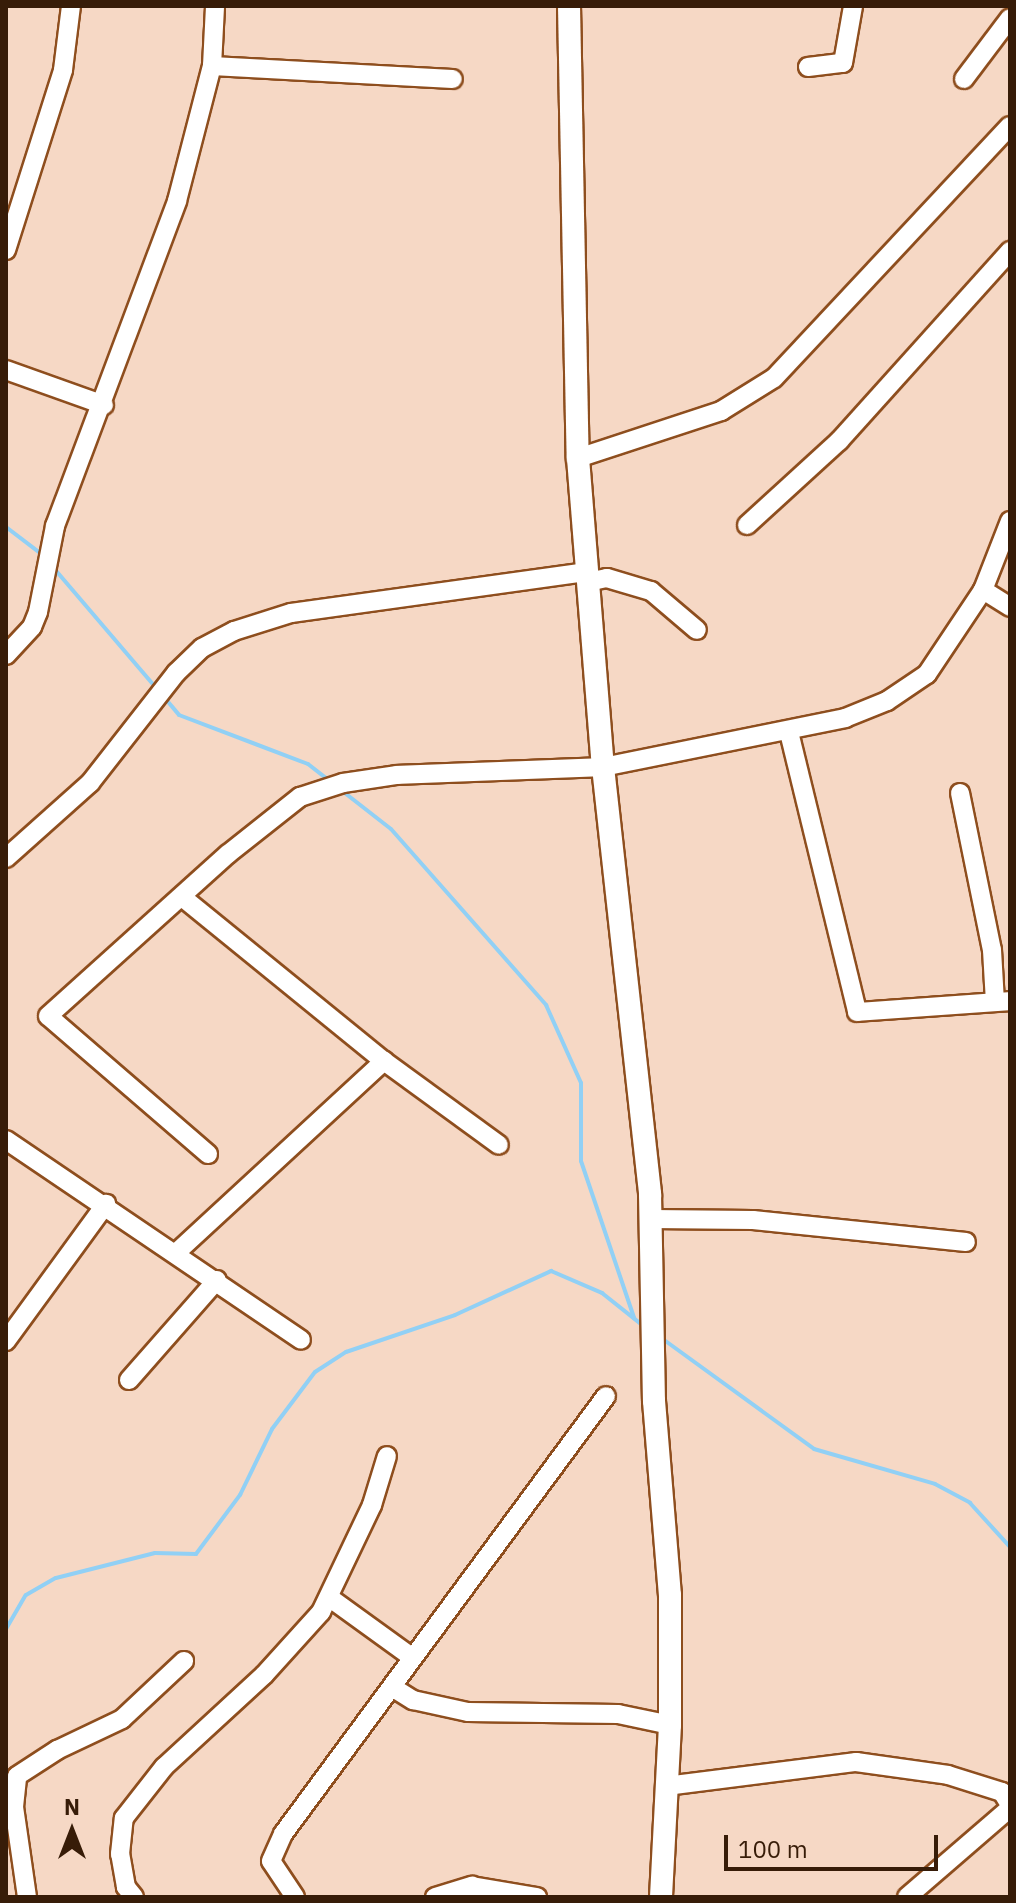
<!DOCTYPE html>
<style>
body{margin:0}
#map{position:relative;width:1016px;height:1903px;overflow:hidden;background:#f6d8c5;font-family:"IBM Plex Sans",sans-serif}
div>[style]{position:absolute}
.stream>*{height:4px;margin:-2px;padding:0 2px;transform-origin:2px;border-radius:2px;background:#91d0f5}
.roads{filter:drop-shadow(2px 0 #8e4e1e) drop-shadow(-2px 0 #8e4e1e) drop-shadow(0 2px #8e4e1e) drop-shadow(0 -2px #8e4e1e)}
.minor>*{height:18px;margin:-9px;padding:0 9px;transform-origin:9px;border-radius:9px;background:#fff}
.tertiary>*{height:22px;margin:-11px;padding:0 11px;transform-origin:11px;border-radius:11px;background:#fff}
span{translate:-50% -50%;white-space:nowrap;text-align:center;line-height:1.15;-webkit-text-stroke:7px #f6d8c5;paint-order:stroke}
.frame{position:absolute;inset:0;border:8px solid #371c08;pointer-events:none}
.north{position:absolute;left:32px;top:1791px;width:80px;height:80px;-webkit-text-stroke:6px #f6d8c5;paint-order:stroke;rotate:0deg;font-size:22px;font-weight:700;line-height:32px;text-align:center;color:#371c08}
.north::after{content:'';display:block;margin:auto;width:28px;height:36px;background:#371c08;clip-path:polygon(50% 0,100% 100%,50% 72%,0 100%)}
.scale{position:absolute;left:724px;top:1835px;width:214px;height:36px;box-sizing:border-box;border:4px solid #371c08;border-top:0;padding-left:10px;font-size:24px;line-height:28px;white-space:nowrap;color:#371c08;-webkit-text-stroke:6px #f6d8c5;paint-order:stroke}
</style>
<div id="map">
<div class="stream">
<i style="left:6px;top:527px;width:48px;rotate:37.3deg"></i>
<i style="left:52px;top:566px;width:163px;rotate:49.5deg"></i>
<i style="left:164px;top:697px;width:23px;rotate:50deg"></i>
<i style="left:179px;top:715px;width:138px;rotate:20.8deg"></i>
<i style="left:308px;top:764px;width:29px;rotate:38deg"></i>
<i style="left:341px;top:790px;width:63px;rotate:38deg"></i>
<i style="left:391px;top:829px;width:235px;rotate:48.6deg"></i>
<i style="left:546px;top:1005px;width:85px;rotate:65.8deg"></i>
<i style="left:581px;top:1083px;width:78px;rotate:90deg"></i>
<i style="left:581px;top:1161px;width:166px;rotate:71.3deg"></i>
<i style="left:660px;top:1337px;width:190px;rotate:36deg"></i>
<i style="left:814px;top:1449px;width:126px;rotate:16.1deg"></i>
<i style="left:935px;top:1484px;width:40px;rotate:28deg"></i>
<i style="left:970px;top:1503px;width:59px;rotate:47.7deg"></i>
<i style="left:6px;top:1629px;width:39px;rotate:-60deg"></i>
<i style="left:26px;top:1595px;width:34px;rotate:-30deg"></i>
<i style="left:56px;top:1578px;width:102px;rotate:-14.2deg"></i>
<i style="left:155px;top:1553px;width:41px;rotate:1.4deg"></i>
<i style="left:196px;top:1554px;width:74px;rotate:-53.3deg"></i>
<i style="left:240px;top:1495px;width:73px;rotate:-64.1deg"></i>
<i style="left:272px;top:1429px;width:71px;rotate:-53deg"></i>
<i style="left:315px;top:1372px;width:37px;rotate:-33deg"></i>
<i style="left:346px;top:1352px;width:115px;rotate:-18.7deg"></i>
<i style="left:455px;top:1315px;width:106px;rotate:-24.6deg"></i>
<i style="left:551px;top:1271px;width:56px;rotate:23.3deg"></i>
<i style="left:602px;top:1293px;width:56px;rotate:38.5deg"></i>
</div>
<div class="roads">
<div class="minor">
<i style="left:212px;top:66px;width:241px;rotate:3.1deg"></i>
<i style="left:808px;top:67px;width:35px;rotate:-7deg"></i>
<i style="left:843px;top:63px;width:58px;rotate:-80deg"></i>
<i style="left:964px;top:79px;width:76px;rotate:-53deg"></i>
<i style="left:6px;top:250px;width:189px;rotate:-72.4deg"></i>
<i style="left:63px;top:70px;width:64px;rotate:-82.9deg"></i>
<i style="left:6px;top:370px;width:104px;rotate:19.7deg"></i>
<i style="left:578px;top:458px;width:151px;rotate:-18.2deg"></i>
<i style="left:721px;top:411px;width:62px;rotate:-31.9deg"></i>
<i style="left:774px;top:378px;width:345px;rotate:-46.9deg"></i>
<i style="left:747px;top:525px;width:125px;rotate:-42.4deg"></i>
<i style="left:839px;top:441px;width:256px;rotate:-48deg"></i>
<i style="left:588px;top:582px;width:19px;rotate:-12deg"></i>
<i style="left:607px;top:578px;width:46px;rotate:16.5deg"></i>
<i style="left:651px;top:591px;width:60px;rotate:40.3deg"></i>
<i style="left:983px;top:590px;width:32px;rotate:32deg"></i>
<i style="left:6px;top:655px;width:38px;rotate:-47deg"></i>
<i style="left:32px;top:627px;width:16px;rotate:-68deg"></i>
<i style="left:38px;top:612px;width:88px;rotate:-78.8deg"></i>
<i style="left:55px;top:526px;width:347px;rotate:-69.4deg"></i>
<i style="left:177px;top:201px;width:139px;rotate:-75.5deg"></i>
<i style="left:212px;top:66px;width:60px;rotate:-87.1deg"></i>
<i style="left:789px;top:732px;width:288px;rotate:76.3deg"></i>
<i style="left:857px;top:1012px;width:153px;rotate:-4.1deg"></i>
<i style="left:960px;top:793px;width:160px;rotate:78.5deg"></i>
<i style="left:992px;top:950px;width:52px;rotate:86.7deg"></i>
<i style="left:6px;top:858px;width:113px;rotate:-41.8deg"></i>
<i style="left:90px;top:783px;width:140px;rotate:-52deg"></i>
<i style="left:176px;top:673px;width:36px;rotate:-44deg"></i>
<i style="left:202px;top:648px;width:36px;rotate:-28deg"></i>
<i style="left:234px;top:631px;width:60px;rotate:-17.5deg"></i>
<i style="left:291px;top:613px;width:299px;rotate:-7.9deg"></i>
<i style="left:182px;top:897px;width:260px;rotate:39.1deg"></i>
<i style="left:384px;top:1061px;width:142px;rotate:36.1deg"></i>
<i style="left:6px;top:1140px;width:356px;rotate:34.1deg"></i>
<i style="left:208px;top:1154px;width:211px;rotate:-139.2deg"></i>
<i style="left:48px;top:1016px;width:242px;rotate:-42deg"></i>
<i style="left:228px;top:854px;width:92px;rotate:-38.4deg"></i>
<i style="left:300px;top:797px;width:45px;rotate:-18deg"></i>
<i style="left:343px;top:783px;width:55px;rotate:-8.4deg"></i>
<i style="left:397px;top:775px;width:206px;rotate:-2.2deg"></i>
<i style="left:603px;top:767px;width:247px;rotate:-11.4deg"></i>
<i style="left:845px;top:718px;width:45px;rotate:-22deg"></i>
<i style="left:887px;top:701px;width:48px;rotate:-34deg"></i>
<i style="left:927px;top:674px;width:101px;rotate:-56.3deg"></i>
<i style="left:983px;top:590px;width:74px;rotate:-68.6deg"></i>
<i style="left:651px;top:1219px;width:102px;rotate:0.6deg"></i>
<i style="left:753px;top:1220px;width:214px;rotate:5.9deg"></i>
<i style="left:177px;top:1252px;width:282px;rotate:-42.7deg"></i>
<i style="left:6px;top:1341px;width:170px;rotate:-53.9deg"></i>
<i style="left:129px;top:1380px;width:133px;rotate:-48.7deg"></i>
<i style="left:330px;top:1598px;width:102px;rotate:35.9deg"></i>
<i style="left:392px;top:1687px;width:25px;rotate:32deg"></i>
<i style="left:413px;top:1700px;width:56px;rotate:12.3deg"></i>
<i style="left:468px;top:1712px;width:150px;rotate:0.8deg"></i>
<i style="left:618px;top:1714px;width:53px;rotate:11.9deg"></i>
<i style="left:666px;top:1786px;width:192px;rotate:-7.2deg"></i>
<i style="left:856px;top:1762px;width:93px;rotate:8deg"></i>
<i style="left:948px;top:1775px;width:57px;rotate:17.5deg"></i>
<i style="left:1002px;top:1792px;width:15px;rotate:58deg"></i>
<i style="left:27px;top:1897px;width:91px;rotate:-98.2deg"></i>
<i style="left:14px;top:1807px;width:31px;rotate:-84deg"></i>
<i style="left:17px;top:1776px;width:48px;rotate:-33deg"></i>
<i style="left:57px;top:1750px;width:72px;rotate:-25.5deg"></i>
<i style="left:122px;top:1719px;width:85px;rotate:-43.1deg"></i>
<i style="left:134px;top:1897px;width:13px;rotate:-129deg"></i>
<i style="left:126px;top:1887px;width:34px;rotate:-100deg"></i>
<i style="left:120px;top:1854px;width:36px;rotate:-84deg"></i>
<i style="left:124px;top:1818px;width:65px;rotate:-51.9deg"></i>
<i style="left:164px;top:1767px;width:136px;rotate:-42.6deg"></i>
<i style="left:264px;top:1675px;width:85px;rotate:-47.9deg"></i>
<i style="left:321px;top:1612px;width:119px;rotate:-64.5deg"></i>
<i style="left:372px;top:1505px;width:51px;rotate:-73deg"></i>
<i style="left:295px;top:1897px;width:43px;rotate:-123.7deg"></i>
<i style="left:271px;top:1861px;width:30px;rotate:-66deg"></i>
<i style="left:283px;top:1834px;width:544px;rotate:-53.59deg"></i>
<i style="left:435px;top:1897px;width:39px;rotate:-17deg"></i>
<i style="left:472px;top:1886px;width:66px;rotate:9.6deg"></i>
<i style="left:907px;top:1897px;width:136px;rotate:-40.8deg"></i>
</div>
<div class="tertiary">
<i style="left:569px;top:6px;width:452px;rotate:88.9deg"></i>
<i style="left:578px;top:458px;width:310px;rotate:85.4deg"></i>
<i style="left:603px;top:767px;width:430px;rotate:83.7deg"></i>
<i style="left:650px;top:1194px;width:207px;rotate:88.9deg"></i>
<i style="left:654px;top:1401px;width:195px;rotate:85.3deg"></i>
<i style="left:670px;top:1595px;width:130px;rotate:90deg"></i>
<i style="left:670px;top:1725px;width:172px;rotate:93deg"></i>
</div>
</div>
<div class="frame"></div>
<div class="north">N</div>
<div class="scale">100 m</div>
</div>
